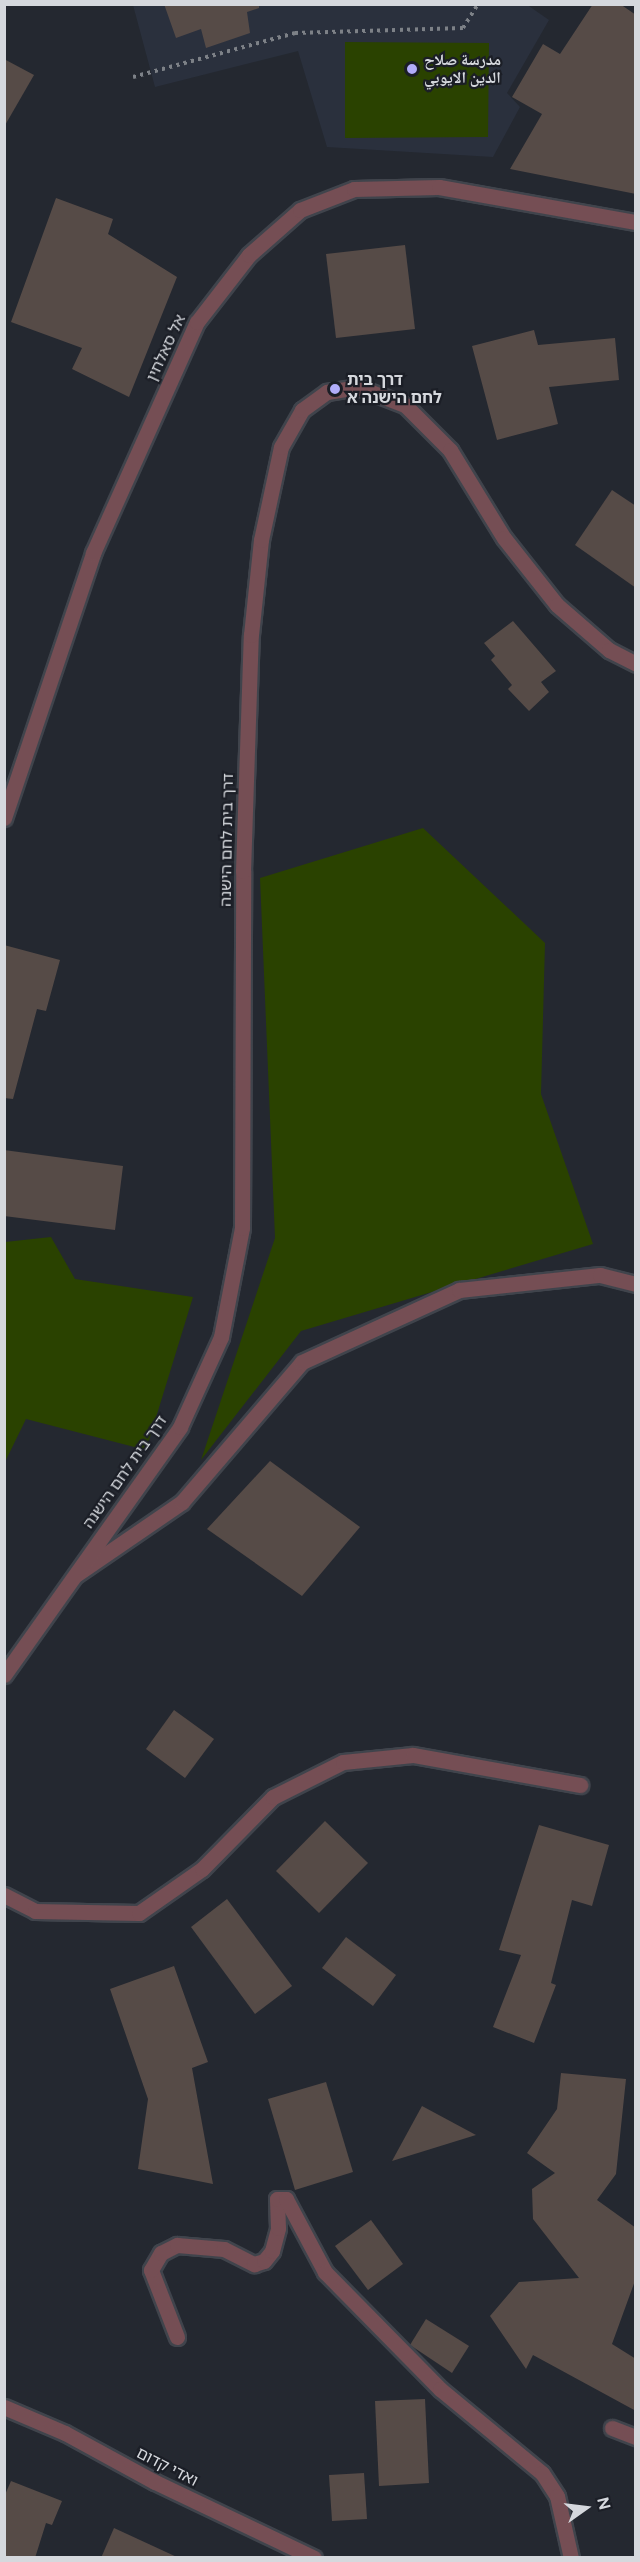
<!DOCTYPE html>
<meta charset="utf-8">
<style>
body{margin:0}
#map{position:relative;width:640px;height:2562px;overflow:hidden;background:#242830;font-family:Figtree,"Noto Naskh Arabic","Noto Sans Hebrew",sans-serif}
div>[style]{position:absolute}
.built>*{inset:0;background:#2a303d}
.green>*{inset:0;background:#2a4200}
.building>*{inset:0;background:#564b47}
.path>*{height:4px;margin-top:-2px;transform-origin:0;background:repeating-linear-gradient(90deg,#7d8187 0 3px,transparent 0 7.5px)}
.roads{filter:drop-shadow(2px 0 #40444c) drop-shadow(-2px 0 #40444c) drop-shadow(0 2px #40444c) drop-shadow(0 -2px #40444c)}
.service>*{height:15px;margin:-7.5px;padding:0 7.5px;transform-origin:7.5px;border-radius:7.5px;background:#754e54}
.minor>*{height:15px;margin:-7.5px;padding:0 7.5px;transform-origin:7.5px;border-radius:7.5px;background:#754e54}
.tertiary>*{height:15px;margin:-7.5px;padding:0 7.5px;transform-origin:7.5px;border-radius:7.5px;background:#754e54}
.dots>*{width:16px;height:16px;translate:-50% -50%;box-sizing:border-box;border:3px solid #1b1e26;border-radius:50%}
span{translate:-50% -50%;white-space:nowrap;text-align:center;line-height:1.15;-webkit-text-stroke:4.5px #1b1e26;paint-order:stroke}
.poi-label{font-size:16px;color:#d5d8dd;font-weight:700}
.left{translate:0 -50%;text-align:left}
.street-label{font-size:16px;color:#d5d8dd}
.frame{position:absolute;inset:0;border:6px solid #d5d8dd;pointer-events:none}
.north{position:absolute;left:556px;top:2478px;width:60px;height:60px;-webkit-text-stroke:4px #1b1e26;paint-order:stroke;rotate:76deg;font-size:16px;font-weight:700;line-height:24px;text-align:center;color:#d5d8dd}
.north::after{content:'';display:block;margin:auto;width:21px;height:27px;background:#d5d8dd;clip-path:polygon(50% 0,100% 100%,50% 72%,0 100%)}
</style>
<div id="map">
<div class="built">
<i style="clip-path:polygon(526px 4px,549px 20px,507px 93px,520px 107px,493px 157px,327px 147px,298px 51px,155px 87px,133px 5px)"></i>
</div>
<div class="green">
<i style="clip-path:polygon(345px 42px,489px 43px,488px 137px,345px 138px)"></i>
<i style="clip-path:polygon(423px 828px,545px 943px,541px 1094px,593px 1244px,301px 1331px,201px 1460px,275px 1238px,260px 878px)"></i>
<i style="clip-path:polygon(51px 1237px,75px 1279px,193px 1297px,146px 1450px,26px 1419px,5px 1462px,5px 1242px)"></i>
</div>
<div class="building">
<i style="clip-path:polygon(164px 4px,259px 4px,259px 8px,247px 12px,250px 33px,206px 48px,201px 29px,176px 38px)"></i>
<i style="clip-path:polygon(593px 4px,620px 4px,636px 15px,636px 194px,510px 169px,542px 114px,512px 97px,543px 44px,560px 54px)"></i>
<i style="clip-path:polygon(4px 59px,34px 75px,4px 127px)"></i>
<i style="clip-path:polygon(56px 198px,113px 219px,108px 234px,177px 277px,129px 397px,72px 369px,82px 348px,11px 322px)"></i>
<i style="clip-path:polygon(405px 245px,415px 329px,336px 338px,326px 254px)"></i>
<i style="clip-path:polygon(534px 330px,538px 345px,615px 338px,619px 380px,549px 387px,558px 424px,497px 440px,472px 346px)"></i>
<i style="clip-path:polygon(612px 490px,636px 506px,636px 588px,575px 545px)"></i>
<i style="clip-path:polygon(513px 621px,556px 671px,541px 682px,549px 692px,529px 711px,508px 689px,512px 685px,491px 660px,495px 656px,484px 643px)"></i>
<i style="clip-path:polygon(4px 945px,60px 960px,46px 1011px,37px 1009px,13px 1099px,4px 1098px)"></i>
<i style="clip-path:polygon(4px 1150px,123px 1166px,115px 1230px,4px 1216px)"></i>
<i style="clip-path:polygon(270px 1461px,360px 1527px,302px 1596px,207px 1529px)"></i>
<i style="clip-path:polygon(174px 1710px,214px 1739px,185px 1778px,146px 1749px)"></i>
<i style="clip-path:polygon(325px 1821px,368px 1863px,319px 1913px,276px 1871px)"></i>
<i style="clip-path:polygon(539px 1825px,609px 1845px,592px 1906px,572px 1900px,551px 1983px,556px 1985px,534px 2043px,493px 2027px,521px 1955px,499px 1950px)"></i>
<i style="clip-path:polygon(227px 1899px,292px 1986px,255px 2014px,191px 1927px)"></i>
<i style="clip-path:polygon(346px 1937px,396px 1975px,373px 2006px,322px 1968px)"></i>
<i style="clip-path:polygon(174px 1966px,208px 2062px,192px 2068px,213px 2184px,138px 2169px,148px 2099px,110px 1989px)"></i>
<i style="clip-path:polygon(561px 2073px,626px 2079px,616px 2174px,597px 2200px,636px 2228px,636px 2278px,612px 2344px,636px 2359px,636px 2411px,533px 2355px,526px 2369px,490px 2316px,519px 2282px,579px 2278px,533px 2219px,532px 2189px,555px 2173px,527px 2153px,557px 2109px)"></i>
<i style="clip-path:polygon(326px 2082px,353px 2172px,295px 2190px,268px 2099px)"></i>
<i style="clip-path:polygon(422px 2106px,476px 2135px,392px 2161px)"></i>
<i style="clip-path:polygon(371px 2220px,403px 2264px,368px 2290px,335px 2246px)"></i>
<i style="clip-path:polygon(426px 2319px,469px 2346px,452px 2373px,410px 2345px)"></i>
<i style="clip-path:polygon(425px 2399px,429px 2483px,379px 2486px,375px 2401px)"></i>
<i style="clip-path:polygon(364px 2473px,367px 2519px,332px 2521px,329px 2475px)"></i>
<i style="clip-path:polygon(11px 2481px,62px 2501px,52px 2525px,46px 2523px,35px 2558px,4px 2558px,4px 2497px)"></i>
<i style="clip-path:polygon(114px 2528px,179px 2558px,101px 2558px)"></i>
</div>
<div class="path">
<i style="left:133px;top:77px;width:168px;rotate:-15.2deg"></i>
<i style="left:295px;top:33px;width:168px;rotate:-1.7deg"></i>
<i style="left:463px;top:28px;width:28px;rotate:-58deg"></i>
</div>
<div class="roads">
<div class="service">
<i style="left:4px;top:1895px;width:35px;rotate:27deg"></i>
<i style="left:35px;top:1911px;width:104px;rotate:1.1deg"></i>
<i style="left:139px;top:1913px;width:77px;rotate:-34.9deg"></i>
<i style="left:202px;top:1869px;width:101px;rotate:-45.4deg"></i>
<i style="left:273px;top:1797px;width:78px;rotate:-26.6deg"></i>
<i style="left:343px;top:1762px;width:70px;rotate:-5.7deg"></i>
<i style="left:413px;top:1755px;width:170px;rotate:10.2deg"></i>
</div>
<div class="minor">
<i style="left:4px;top:818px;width:280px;rotate:-71.4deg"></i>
<i style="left:93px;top:553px;width:253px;rotate:-65.8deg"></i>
<i style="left:197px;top:322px;width:85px;rotate:-52.2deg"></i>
<i style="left:249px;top:255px;width:68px;rotate:-41.4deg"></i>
<i style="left:300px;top:210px;width:58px;rotate:-21.3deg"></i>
<i style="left:354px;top:189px;width:85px;rotate:-1.3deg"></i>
<i style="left:439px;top:187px;width:200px;rotate:10.1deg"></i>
<i style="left:77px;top:1574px;width:127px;rotate:-34.4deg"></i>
<i style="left:182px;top:1502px;width:184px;rotate:-49.4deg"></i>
<i style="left:302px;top:1362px;width:173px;rotate:-24.6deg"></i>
<i style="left:459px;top:1290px;width:142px;rotate:-6.1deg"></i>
<i style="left:600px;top:1275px;width:37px;rotate:14deg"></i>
<i style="left:177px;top:2337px;width:72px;rotate:-111.2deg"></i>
<i style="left:151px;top:2270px;width:20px;rotate:-60deg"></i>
<i style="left:161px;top:2253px;width:18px;rotate:-27deg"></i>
<i style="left:177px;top:2245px;width:47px;rotate:4.9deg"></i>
<i style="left:224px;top:2249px;width:34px;rotate:27deg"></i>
<i style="left:254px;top:2264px;width:10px;rotate:-17deg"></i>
<i style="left:264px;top:2261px;width:13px;rotate:-51deg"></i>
<i style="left:272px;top:2251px;width:24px;rotate:-75deg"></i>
<i style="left:278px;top:2228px;width:29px;rotate:-92deg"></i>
<i style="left:277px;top:2199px;width:9px"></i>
<i style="left:286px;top:2199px;width:83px;rotate:61.9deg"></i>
<i style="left:325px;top:2272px;width:164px;rotate:45.5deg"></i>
<i style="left:440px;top:2389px;width:132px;rotate:39.5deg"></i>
<i style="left:542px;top:2473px;width:27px;rotate:57deg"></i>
<i style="left:557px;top:2496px;width:64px;rotate:77.3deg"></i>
<i style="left:4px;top:2407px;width:66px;rotate:23.1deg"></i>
<i style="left:65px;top:2433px;width:102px;rotate:28.6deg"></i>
<i style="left:155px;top:2482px;width:176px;rotate:25.5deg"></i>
<i style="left:612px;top:2428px;width:26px;rotate:21deg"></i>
</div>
<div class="tertiary">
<i style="left:4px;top:1675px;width:304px;rotate:-54.6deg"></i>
<i style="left:180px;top:1427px;width:99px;rotate:-65.5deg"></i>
<i style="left:221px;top:1337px;width:111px;rotate:-79.1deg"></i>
<i style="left:242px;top:1228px;width:357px;rotate:-89.8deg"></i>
<i style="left:243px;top:871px;width:236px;rotate:-88.1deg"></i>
<i style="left:251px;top:635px;width:96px;rotate:-84deg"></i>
<i style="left:261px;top:540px;width:95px;rotate:-77.9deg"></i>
<i style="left:281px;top:447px;width:43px;rotate:-60.4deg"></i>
<i style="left:302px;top:410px;width:31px;rotate:-36deg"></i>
<i style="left:327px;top:392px;width:31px;rotate:-9deg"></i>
<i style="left:358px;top:387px;width:50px;rotate:21deg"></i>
<i style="left:405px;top:405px;width:64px;rotate:45deg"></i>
<i style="left:450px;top:450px;width:103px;rotate:58.5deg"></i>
<i style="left:504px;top:538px;width:85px;rotate:51.7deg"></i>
<i style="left:557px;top:605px;width:69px;rotate:40.9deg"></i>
<i style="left:609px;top:650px;width:30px;rotate:27deg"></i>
</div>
</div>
<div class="dots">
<i style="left:412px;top:69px;background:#b1adfa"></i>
<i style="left:335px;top:389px;background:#b1adfa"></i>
</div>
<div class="poi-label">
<span class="left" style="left:424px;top:69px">مدرسة صلاح<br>الدين الايوبي</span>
<span class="left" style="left:347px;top:389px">דרך בית<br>לחם הישנה א</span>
</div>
<div class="street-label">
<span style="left:166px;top:348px;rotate:-65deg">אל סאלחין</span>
<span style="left:227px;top:840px;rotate:-89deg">דרך בית לחם הישנה</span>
<span style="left:125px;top:1472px;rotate:-55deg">דרך בית לחם הישנה</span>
<span style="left:167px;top:2467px;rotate:27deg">ואדי קדום</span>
</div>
<div class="frame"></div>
<div class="north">N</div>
</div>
